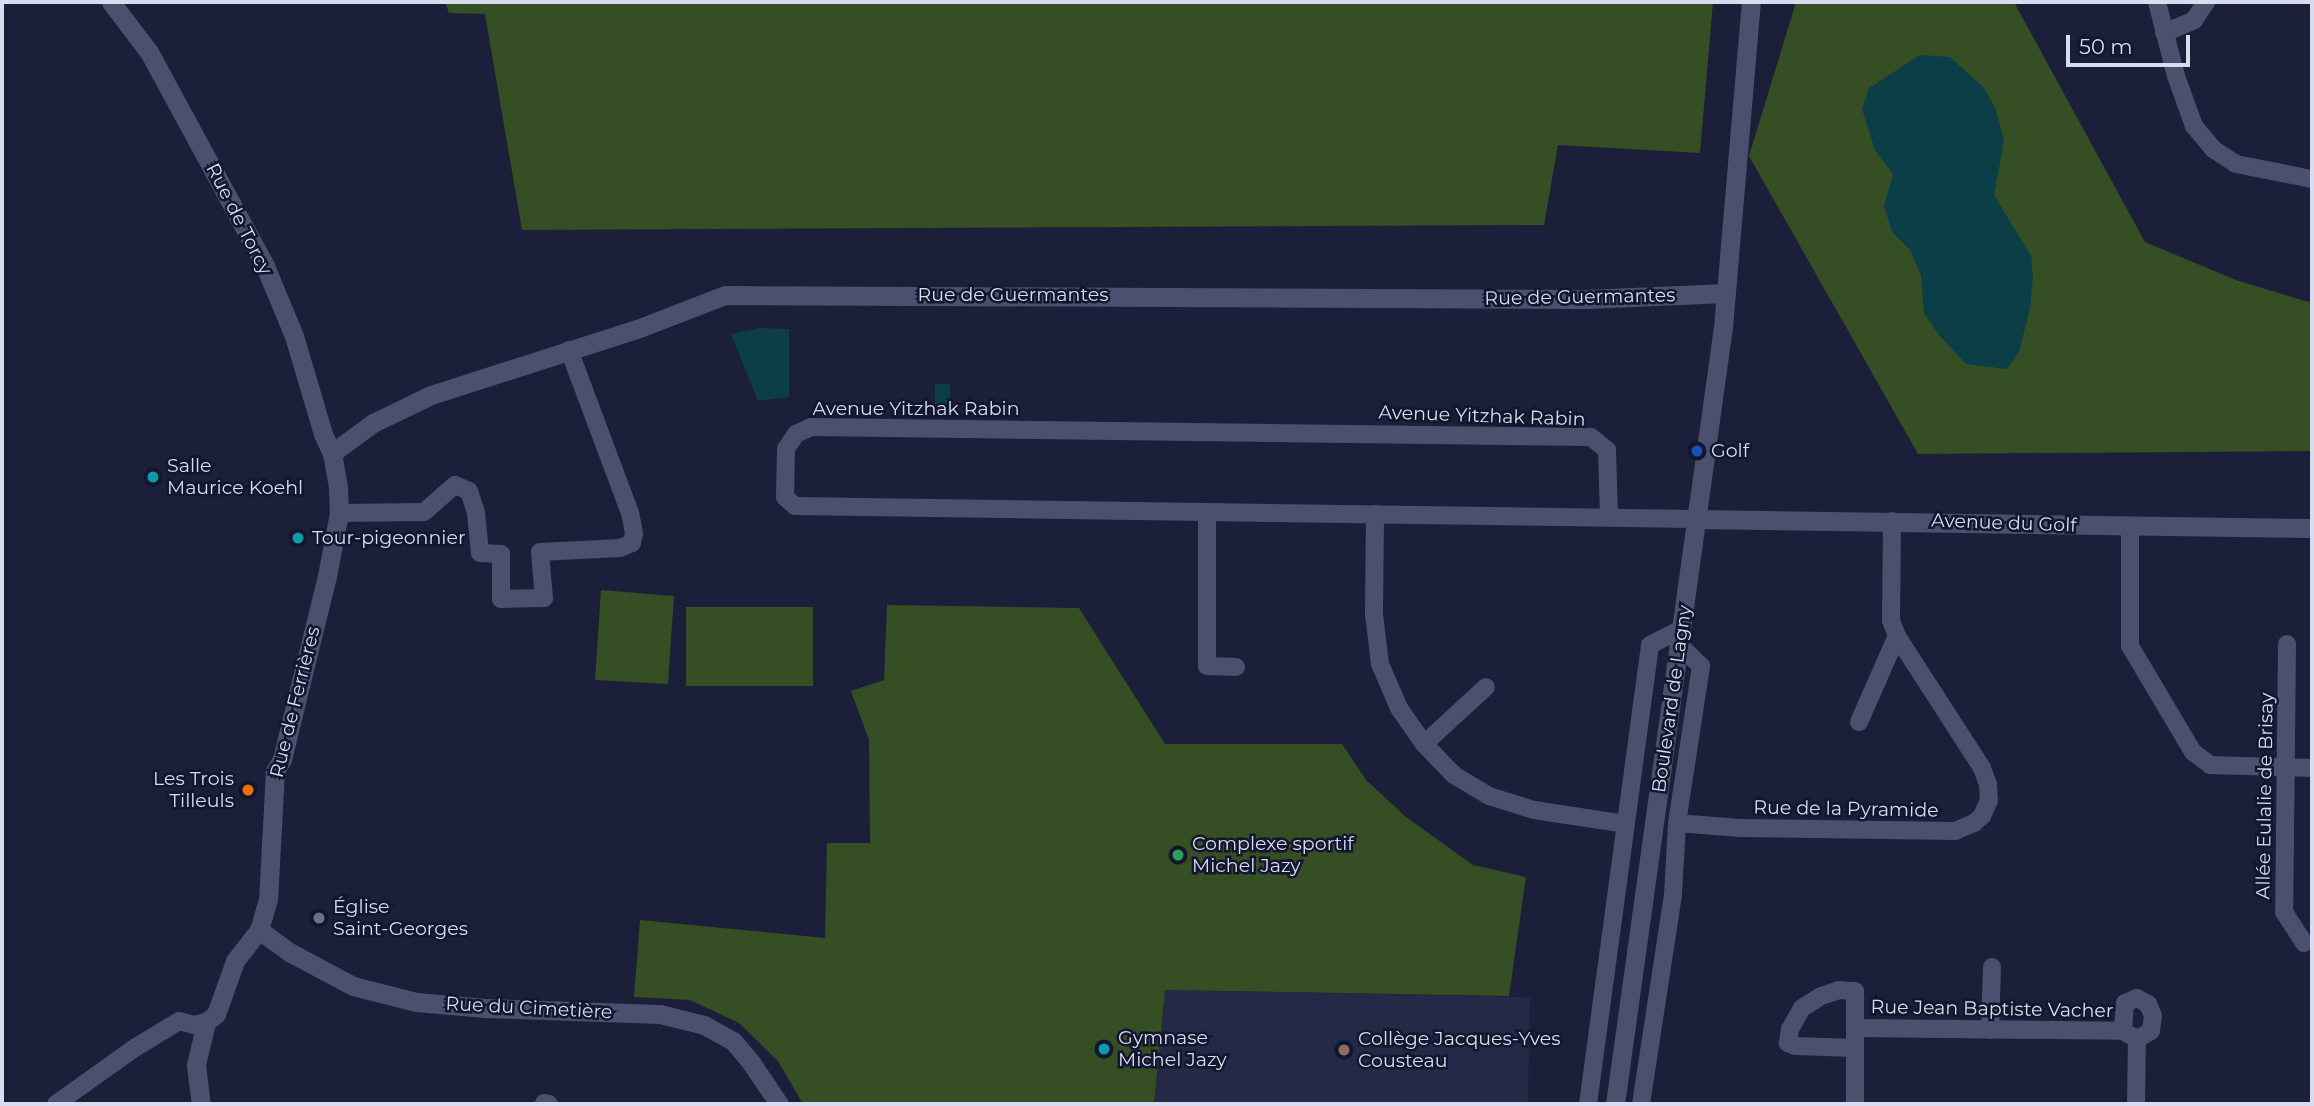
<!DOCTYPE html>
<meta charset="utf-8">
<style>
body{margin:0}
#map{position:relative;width:2314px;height:1106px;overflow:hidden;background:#1b1f39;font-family:Montserrat,sans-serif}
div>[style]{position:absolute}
.built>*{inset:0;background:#242948}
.green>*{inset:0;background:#354e23}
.water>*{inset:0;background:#0b3e46}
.minor>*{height:18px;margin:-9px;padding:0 9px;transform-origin:9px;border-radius:9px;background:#4a516e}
.tertiary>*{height:19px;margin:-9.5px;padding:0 9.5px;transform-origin:9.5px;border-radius:9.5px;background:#4a516e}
.secondary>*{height:19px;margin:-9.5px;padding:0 9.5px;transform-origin:9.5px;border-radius:9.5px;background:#4a516e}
.dots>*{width:19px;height:19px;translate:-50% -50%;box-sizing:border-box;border:4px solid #12162f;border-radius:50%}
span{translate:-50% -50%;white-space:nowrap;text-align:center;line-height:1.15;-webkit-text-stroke:5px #12162f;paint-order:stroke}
.street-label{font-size:19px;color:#d8dcee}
.poi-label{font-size:19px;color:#d8dcee}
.left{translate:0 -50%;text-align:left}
.right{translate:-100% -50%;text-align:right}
.frame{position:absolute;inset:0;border:4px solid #d8dcee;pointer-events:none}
.scale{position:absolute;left:2066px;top:35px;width:124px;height:32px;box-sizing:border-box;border:4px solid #d8dcee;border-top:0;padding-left:9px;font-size:21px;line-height:24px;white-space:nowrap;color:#d8dcee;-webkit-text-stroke:5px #12162f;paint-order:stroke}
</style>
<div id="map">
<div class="built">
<i style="clip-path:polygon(1165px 990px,1530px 997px,1528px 1104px,1154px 1104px)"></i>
</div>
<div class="green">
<i style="clip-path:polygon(445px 2px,1713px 2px,1700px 153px,1558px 145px,1544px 225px,522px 230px,485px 14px,449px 13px)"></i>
<i style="clip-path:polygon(1796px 2px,2014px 2px,2145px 242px,2236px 280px,2312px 303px,2312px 451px,1918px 454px,1749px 156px)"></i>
<i style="clip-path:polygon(601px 590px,674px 596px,668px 684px,595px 680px)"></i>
<i style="clip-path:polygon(887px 605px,1079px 608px,1165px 744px,1342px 744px,1366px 780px,1406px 817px,1473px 865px,1526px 877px,1509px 996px,1165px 990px,1154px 1104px,803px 1104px,778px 1061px,739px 1023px,690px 1000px,634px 997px,640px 920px,825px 938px,827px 843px,870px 843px,869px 740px,851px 691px,884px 680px)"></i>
<i style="clip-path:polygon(686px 607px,813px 607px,813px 686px,686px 686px)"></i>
</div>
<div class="water">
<i style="clip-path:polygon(1920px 55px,1950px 57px,1984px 88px,1996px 110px,2004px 141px,1994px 195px,2031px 256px,2033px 277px,2030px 308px,2019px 352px,2007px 369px,1966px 364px,1939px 335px,1924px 313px,1921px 275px,1910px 250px,1892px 232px,1884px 206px,1893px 174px,1875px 150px,1862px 109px,1869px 88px)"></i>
<i style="clip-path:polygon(761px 328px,789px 329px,789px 397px,758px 401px,731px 334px)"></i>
<i style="clip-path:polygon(935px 384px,950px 384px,950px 407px,935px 407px)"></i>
</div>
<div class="minor">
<i style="left:2157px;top:2px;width:76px;rotate:75.6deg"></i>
<i style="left:2176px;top:76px;width:53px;rotate:70.2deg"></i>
<i style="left:2194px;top:126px;width:30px;rotate:50deg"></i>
<i style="left:2213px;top:149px;width:27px;rotate:33deg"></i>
<i style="left:2236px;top:164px;width:77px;rotate:11.2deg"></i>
<i style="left:2164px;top:33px;width:33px;rotate:-23deg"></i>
<i style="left:2194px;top:20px;width:22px;rotate:-56deg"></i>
<i style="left:1207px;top:512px;width:154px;rotate:90deg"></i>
<i style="left:1207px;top:666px;width:29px;rotate:2deg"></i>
<i style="left:339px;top:513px;width:85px;rotate:-0.7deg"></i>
<i style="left:424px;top:512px;width:41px;rotate:-41.1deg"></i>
<i style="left:455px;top:485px;width:15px;rotate:23deg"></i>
<i style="left:469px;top:491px;width:23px;rotate:72deg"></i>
<i style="left:476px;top:513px;width:40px;rotate:84.3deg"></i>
<i style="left:480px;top:553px;width:21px;rotate:3deg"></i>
<i style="left:501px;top:554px;width:45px;rotate:90deg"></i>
<i style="left:501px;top:599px;width:43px;rotate:-1.3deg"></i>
<i style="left:544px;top:598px;width:46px;rotate:-95deg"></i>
<i style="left:540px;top:552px;width:80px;rotate:-2.9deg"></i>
<i style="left:620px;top:548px;width:13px;rotate:-23deg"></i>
<i style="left:632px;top:543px;width:10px;rotate:-79deg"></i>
<i style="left:634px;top:533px;width:20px;rotate:-101deg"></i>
<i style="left:630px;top:513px;width:174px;rotate:-110.5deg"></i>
<i style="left:1375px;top:514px;width:100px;rotate:90.6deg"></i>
<i style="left:1374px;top:614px;width:50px;rotate:83.2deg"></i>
<i style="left:1380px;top:664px;width:48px;rotate:66.6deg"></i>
<i style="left:1399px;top:708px;width:44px;rotate:55.2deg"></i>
<i style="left:1424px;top:744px;width:43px;rotate:45.9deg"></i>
<i style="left:1454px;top:775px;width:41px;rotate:31deg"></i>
<i style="left:1489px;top:796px;width:47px;rotate:17.3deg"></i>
<i style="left:1534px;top:810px;width:92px;rotate:8.7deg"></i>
<i style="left:1609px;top:517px;width:67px;rotate:-91.7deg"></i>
<i style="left:1607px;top:450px;width:21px;rotate:-141deg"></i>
<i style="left:1591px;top:437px;width:780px;rotate:-179.27deg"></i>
<i style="left:811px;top:427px;width:17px;rotate:155deg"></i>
<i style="left:796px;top:434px;width:18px;rotate:124deg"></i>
<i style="left:786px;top:449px;width:48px;rotate:91.2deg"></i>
<i style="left:785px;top:497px;width:13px;rotate:42deg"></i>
<i style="left:795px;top:506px;width:901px;rotate:0.83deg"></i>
<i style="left:2130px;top:527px;width:119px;rotate:90deg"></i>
<i style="left:2130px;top:646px;width:123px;rotate:59.3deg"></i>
<i style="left:2193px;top:752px;width:21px;rotate:37deg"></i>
<i style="left:2210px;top:765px;width:102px;rotate:1.7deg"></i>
<i style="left:2287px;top:644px;width:268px;rotate:90.6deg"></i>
<i style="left:2284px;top:912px;width:37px;rotate:57deg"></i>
<i style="left:1859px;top:722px;width:94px;rotate:-66.2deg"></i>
<i style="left:1424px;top:744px;width:84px;rotate:-42.6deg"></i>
<i style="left:1677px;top:823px;width:63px;rotate:4.5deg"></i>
<i style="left:1740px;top:828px;width:215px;rotate:0.8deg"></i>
<i style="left:1955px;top:831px;width:21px;rotate:-23deg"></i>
<i style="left:1974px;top:823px;width:11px;rotate:-41deg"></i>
<i style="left:1982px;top:816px;width:17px;rotate:-66deg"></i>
<i style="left:1989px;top:800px;width:16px;rotate:-94deg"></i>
<i style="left:1988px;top:784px;width:17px;rotate:-111deg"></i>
<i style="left:1982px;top:768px;width:157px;rotate:-122.8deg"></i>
<i style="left:1897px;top:636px;width:17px;rotate:-111deg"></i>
<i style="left:1891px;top:620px;width:99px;rotate:-89.4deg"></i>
<i style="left:1990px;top:1030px;width:63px;rotate:-88.2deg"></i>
<i style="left:2123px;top:1031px;width:28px;rotate:-86deg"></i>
<i style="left:2125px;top:1003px;width:13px;rotate:-23deg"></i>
<i style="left:2137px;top:998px;width:13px;rotate:29deg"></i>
<i style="left:2148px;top:1004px;width:13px;rotate:67deg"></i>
<i style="left:2153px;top:1016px;width:15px;rotate:98deg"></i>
<i style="left:2151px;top:1031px;width:16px;rotate:150deg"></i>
<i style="left:1855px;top:1048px;width:60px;rotate:-178.1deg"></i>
<i style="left:1795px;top:1046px;width:8px;rotate:-157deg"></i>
<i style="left:1788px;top:1043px;width:14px;rotate:-82deg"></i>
<i style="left:1790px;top:1029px;width:24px;rotate:-60deg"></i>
<i style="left:1802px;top:1008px;width:22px;rotate:-32deg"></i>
<i style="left:1821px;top:996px;width:19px;rotate:-18deg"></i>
<i style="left:1839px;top:990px;width:16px;rotate:4deg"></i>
<i style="left:1855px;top:991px;width:37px;rotate:90deg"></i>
<i style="left:544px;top:1103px;width:5px;rotate:11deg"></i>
<i style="left:56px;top:1104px;width:95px;rotate:-35.5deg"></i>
<i style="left:133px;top:1049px;width:54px;rotate:-31.3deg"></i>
<i style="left:179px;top:1021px;width:16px;rotate:15deg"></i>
<i style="left:194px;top:1025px;width:12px;rotate:-14deg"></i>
<i style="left:1588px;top:1104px;width:463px;rotate:-82.3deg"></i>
<i style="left:1650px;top:645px;width:34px;rotate:-27deg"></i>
<i style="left:1641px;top:1104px;width:211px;rotate:-81.3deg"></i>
<i style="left:1673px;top:895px;width:72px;rotate:-86.8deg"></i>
<i style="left:1677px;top:823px;width:159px;rotate:-81.3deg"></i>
<i style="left:1701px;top:666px;width:30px;rotate:-136deg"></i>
<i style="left:1855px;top:1104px;width:76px;rotate:-90deg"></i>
<i style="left:1855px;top:1028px;width:268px;rotate:0.6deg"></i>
<i style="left:2123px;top:1031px;width:16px;rotate:30deg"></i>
<i style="left:2137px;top:1039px;width:65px;rotate:90.9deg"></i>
</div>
<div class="tertiary">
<i style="left:111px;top:2px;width:63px;rotate:52.8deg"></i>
<i style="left:149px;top:52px;width:243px;rotate:61.5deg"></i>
<i style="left:265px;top:266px;width:76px;rotate:67.5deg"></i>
<i style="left:294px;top:336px;width:102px;rotate:73.5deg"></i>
<i style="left:323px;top:434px;width:21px;rotate:65deg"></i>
<i style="left:332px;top:453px;width:36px;rotate:80deg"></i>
<i style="left:338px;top:488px;width:25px;rotate:88deg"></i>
<i style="left:339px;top:513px;width:64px;rotate:100.8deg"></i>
<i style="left:327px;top:576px;width:188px;rotate:103.8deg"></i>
<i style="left:282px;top:759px;width:14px;rotate:120deg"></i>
<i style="left:275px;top:771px;width:128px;rotate:93.1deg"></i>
<i style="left:268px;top:899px;width:32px;rotate:106deg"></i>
<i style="left:259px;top:930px;width:39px;rotate:128deg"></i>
<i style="left:235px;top:961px;width:56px;rotate:109.7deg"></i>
<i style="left:216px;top:1014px;width:13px;rotate:141deg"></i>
<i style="left:206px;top:1022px;width:44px;rotate:103.1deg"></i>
<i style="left:196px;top:1065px;width:39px;rotate:83deg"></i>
<i style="left:332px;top:453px;width:51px;rotate:-36.2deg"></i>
<i style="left:373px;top:423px;width:64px;rotate:-25.8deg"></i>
<i style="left:431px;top:395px;width:216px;rotate:-17.8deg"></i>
<i style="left:637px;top:329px;width:94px;rotate:-21.1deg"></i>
<i style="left:725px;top:295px;width:861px;rotate:0.27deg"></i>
<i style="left:1586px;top:299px;width:140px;rotate:-2.5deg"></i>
<i style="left:1696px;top:519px;width:616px;rotate:0.84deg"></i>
<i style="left:259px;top:930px;width:39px;rotate:36deg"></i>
<i style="left:291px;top:953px;width:70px;rotate:28deg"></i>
<i style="left:353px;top:986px;width:65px;rotate:14.3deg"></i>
<i style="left:416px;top:1002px;width:69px;rotate:5deg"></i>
<i style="left:485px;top:1008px;width:175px;rotate:2deg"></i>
<i style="left:660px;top:1014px;width:45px;rotate:14deg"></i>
<i style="left:704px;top:1025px;width:33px;rotate:29deg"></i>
<i style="left:733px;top:1041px;width:30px;rotate:50deg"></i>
<i style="left:752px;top:1064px;width:48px;rotate:56deg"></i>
</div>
<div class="secondary">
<i style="left:1615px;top:1104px;width:784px;rotate:-82.09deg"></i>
<i style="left:1723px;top:327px;width:326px;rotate:-85.1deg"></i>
</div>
<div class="dots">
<i style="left:1697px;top:451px;background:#1a4fb4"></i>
<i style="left:153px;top:477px;background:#0f9aa8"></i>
<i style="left:298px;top:538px;background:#0f9aa8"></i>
<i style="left:248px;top:790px;background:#e8710a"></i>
<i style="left:1178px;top:855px;background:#2e9e5b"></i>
<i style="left:319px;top:918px;background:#6b7280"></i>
<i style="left:1104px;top:1049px;background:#0f9aa8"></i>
<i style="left:1344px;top:1050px;background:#8d6e63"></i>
</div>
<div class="street-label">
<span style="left:239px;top:219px;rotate:63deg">Rue de Torcy</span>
<span style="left:1013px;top:295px">Rue de Guermantes</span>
<span style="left:1580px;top:297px;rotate:-1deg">Rue de Guermantes</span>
<span style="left:916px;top:409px">Avenue Yitzhak Rabin</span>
<span style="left:1482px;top:416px;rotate:2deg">Avenue Yitzhak Rabin</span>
<span style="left:2004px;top:523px;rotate:2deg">Avenue du Golf</span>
<span style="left:1672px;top:699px;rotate:-82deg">Boulevard de Lagny</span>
<span style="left:295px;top:702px;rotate:-76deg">Rue de Ferrières</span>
<span style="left:2265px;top:796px;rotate:-89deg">Allée Eulalie de Brisay</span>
<span style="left:1846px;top:809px;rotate:1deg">Rue de la Pyramide</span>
<span style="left:529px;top:1008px;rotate:3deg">Rue du Cimetière</span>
<span style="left:1992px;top:1009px;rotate:1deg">Rue Jean Baptiste Vacher</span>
</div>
<div class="poi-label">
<span class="left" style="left:1711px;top:451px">Golf</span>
<span class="left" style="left:167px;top:477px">Salle<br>Maurice Koehl</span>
<span class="left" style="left:312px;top:538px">Tour-pigeonnier</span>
<span class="right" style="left:234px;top:790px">Les Trois<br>Tilleuls</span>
<span class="left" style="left:1192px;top:855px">Complexe sportif<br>Michel Jazy</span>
<span class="left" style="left:333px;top:918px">Église<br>Saint-Georges</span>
<span class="left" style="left:1118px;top:1049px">Gymnase<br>Michel Jazy</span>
<span class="left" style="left:1358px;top:1050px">Collège Jacques-Yves<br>Cousteau</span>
</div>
<div class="frame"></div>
<div class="scale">50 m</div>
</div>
